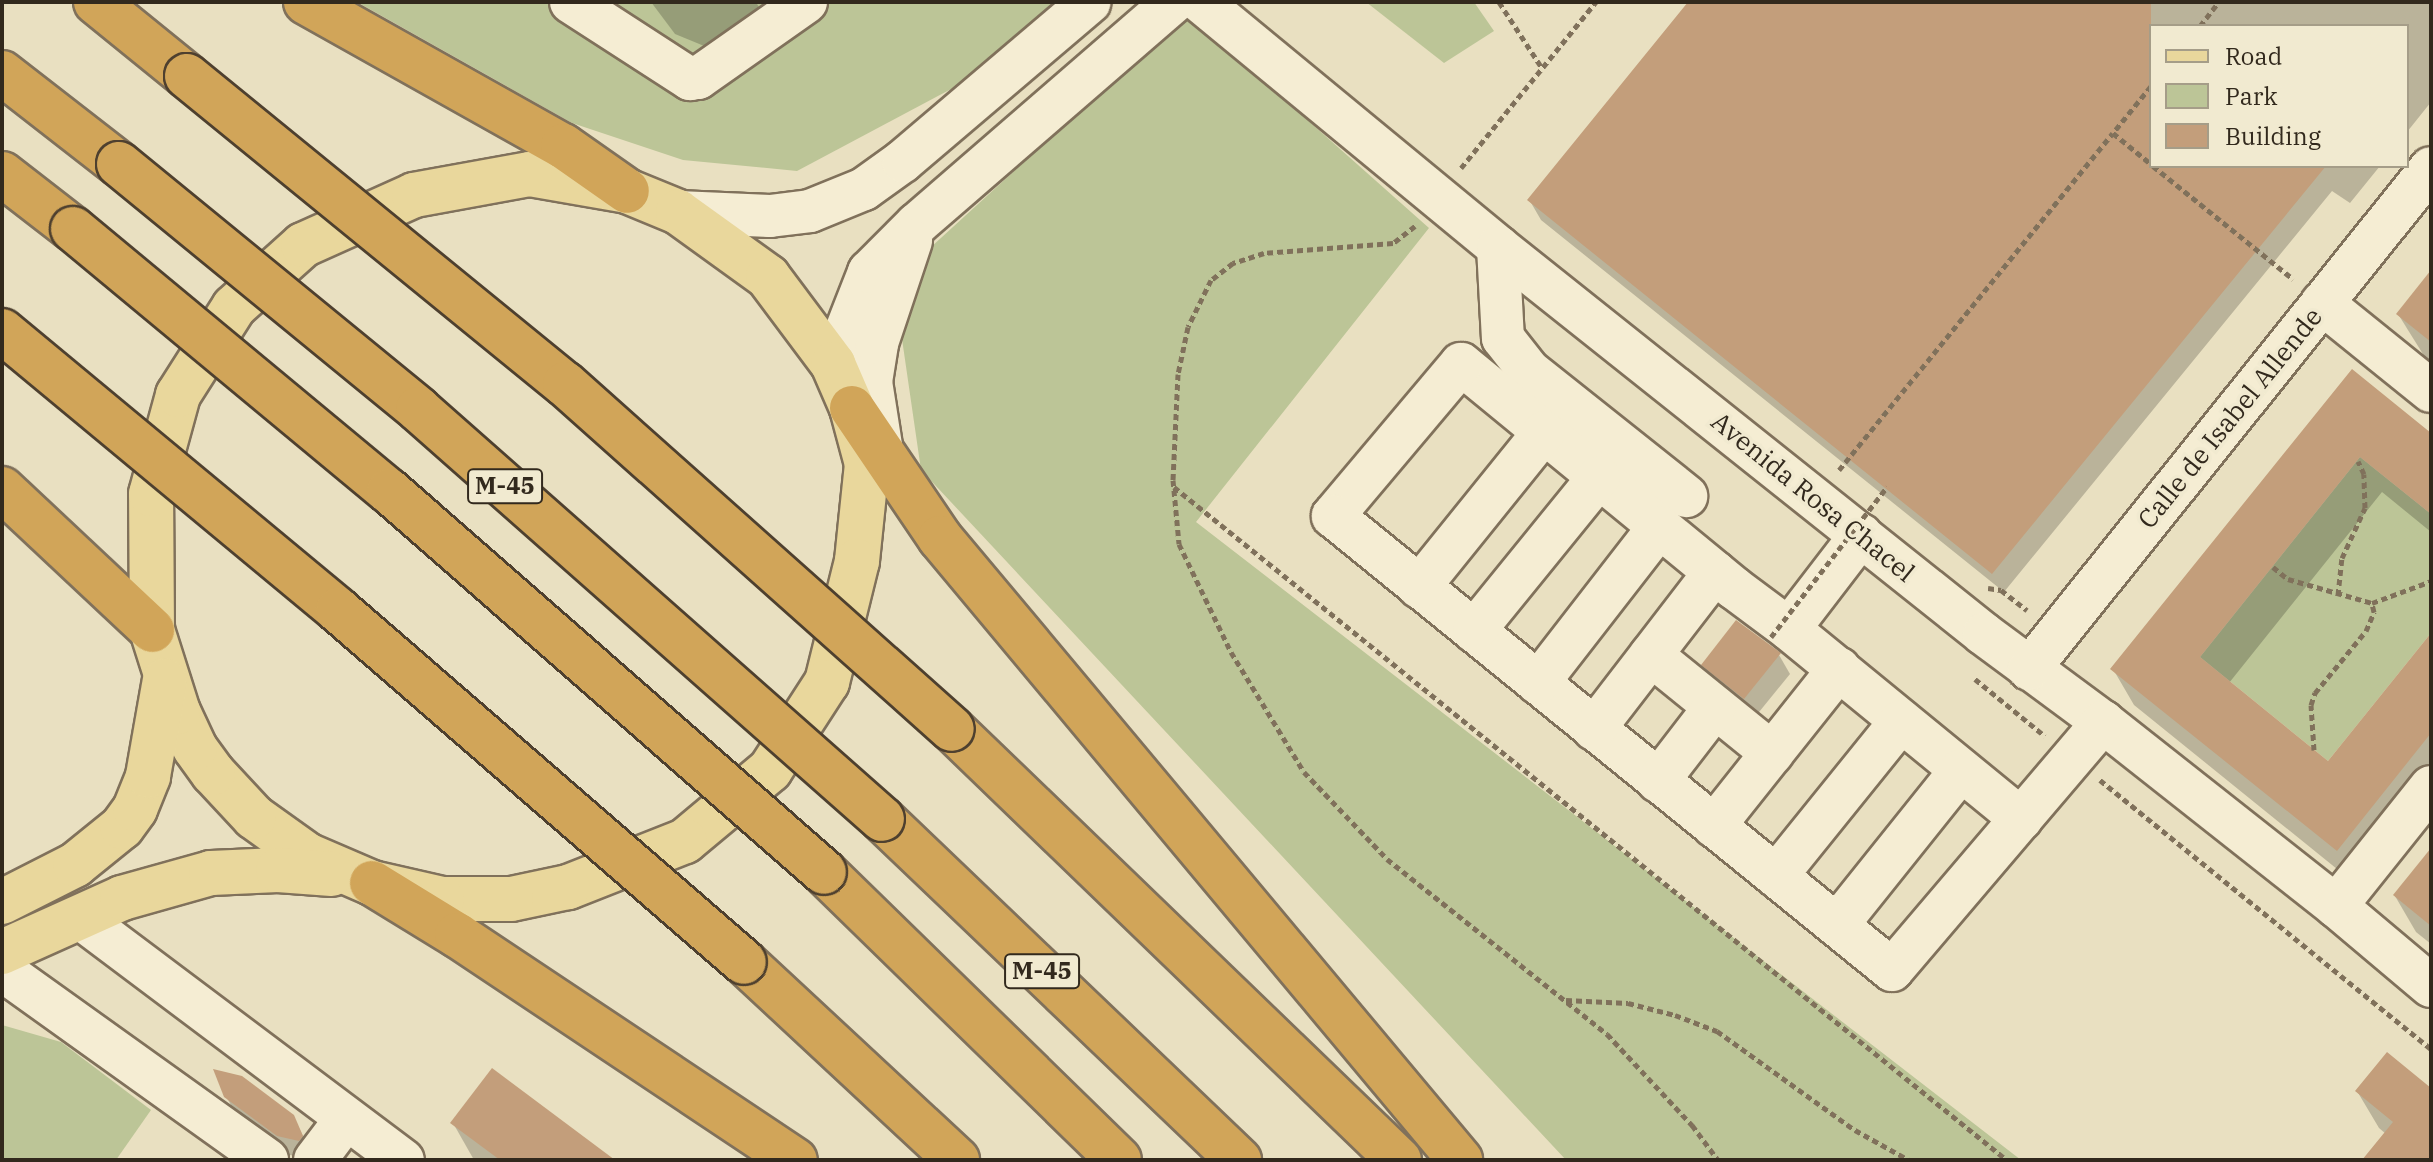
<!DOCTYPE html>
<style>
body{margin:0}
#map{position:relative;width:2433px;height:1162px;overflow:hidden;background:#e9e0c1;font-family:"IBM Plex Serif",serif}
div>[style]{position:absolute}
.green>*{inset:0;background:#bcc597}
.shadow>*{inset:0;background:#0003}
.building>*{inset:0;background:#c39e7b}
.path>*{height:5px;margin-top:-2.5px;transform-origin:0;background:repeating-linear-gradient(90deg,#80715b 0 6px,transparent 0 10px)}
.roads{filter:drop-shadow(2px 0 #80715b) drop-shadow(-2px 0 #80715b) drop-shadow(0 2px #80715b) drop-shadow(0 -2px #80715b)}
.minor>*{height:42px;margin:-21px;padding:0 21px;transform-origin:21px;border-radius:21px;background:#f5edd3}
.major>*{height:44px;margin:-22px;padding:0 22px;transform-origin:22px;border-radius:22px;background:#e9d79c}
.highway>*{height:44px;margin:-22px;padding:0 22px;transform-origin:22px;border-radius:22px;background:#d1a559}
.path-bridge>*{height:5px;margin-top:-2.5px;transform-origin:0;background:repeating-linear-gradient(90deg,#80715b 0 6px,transparent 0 10px)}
.bridges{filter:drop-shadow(2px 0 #4e402f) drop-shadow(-2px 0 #4e402f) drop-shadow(0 2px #4e402f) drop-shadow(0 -2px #4e402f)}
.highway-bridge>*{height:44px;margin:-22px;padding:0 22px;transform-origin:22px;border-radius:22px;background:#d1a559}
span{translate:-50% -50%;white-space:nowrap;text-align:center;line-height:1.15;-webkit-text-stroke:7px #f1ead0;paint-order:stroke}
.shield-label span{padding:2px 6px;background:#f1ead0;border:2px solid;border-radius:6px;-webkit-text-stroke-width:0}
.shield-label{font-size:24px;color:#32291d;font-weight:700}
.street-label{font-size:26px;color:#32291d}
.frame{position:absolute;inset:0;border:4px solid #32291d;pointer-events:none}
.legend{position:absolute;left:2149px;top:24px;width:260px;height:144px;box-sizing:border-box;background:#f1ead0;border:2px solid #a59d88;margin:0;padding:10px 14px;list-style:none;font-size:24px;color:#32291d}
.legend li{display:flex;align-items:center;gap:16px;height:40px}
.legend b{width:40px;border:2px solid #a59d88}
</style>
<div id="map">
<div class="green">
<i style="clip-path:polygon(357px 2px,1059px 2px,953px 88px,797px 171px,683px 160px,572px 123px)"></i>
<i style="clip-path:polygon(1366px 2px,1474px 2px,1494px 31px,1444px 63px)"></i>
<i style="clip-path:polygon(1187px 13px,1429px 228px,1196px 522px,2021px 1160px,1566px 1160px,921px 470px,902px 339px,930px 248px)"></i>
<i style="clip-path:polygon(2360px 457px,2431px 514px,2431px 633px,2328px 761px,2200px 657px)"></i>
<i style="clip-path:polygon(2px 1025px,61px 1042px,151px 1110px,116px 1160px,2px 1160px)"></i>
</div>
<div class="shadow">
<i style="clip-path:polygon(651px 2px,756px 2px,769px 25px,726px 55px,675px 34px)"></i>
<i style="clip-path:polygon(1690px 2px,2431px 2px,2431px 102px,2407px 132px,2407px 26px,2151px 26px,2151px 166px,2380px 166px,2350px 203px,2332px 191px,2004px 592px,1541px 220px,1530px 201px)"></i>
<i style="clip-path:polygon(2431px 273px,2431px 367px,2398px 314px)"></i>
<i style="clip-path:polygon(2352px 372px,2431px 436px,2431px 532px,2382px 492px,2229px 683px,2328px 764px,2431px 636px,2431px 795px,2358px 886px,2134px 705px,2113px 669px)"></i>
<i style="clip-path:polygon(1779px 655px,1790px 674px,1755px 717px,1714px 684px,1703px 665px)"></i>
<i style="clip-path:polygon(2431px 851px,2431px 944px,2416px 932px,2395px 896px)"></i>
<i style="clip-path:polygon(2431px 1090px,2431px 1160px,2366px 1160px,2386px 1134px,2379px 1128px,2357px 1091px)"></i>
<i style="clip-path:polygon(226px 1096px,293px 1116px,313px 1156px,310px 1159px,290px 1155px,237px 1116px)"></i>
<i style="clip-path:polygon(453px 1123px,612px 1160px,474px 1160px)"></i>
</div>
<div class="building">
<i style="clip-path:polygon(1688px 2px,2151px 2px,2151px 166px,2326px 166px,1992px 574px,1527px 200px)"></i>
<i style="clip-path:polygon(2431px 270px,2431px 342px,2396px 314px)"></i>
<i style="clip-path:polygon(2352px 369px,2431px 433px,2431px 514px,2360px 457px,2200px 657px,2328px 761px,2431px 633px,2431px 733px,2337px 851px,2110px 669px)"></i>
<i style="clip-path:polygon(1736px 620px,1781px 653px,1744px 699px,1701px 665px)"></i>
<i style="clip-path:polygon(2431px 848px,2431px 926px,2393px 895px)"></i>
<i style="clip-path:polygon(2387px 1052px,2431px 1088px,2431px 1160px,2362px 1160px,2393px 1122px,2355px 1091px)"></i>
<i style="clip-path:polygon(492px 1068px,615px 1160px,500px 1160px,450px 1123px)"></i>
<i style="clip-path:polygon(213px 1069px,242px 1076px,294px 1115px,303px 1136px,299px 1141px,277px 1136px,224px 1097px)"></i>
</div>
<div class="path">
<i style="left:1499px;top:2px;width:79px;rotate:56.9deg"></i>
<i style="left:2200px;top:26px;width:31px;rotate:-52deg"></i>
<i style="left:2151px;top:86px;width:60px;rotate:129deg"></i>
<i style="left:2113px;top:133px;width:49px;rotate:39.2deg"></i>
<i style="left:2153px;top:166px;width:180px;rotate:38.9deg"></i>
<i style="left:1461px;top:168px;width:214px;rotate:-50.9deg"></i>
<i style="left:1415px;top:226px;width:28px;rotate:142deg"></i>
<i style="left:1393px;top:243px;width:129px;rotate:175.6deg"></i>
<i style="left:1264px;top:253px;width:33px;rotate:162deg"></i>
<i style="left:1233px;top:263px;width:28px;rotate:142deg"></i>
<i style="left:1211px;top:280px;width:52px;rotate:116.1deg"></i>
<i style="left:1188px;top:327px;width:48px;rotate:102deg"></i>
<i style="left:1178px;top:374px;width:106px;rotate:92.7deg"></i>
<i style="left:1173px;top:480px;width:64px;rotate:84.6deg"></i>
<i style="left:1179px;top:544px;width:120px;rotate:64.3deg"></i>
<i style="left:1231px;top:652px;width:140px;rotate:58.7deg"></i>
<i style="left:1304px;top:772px;width:120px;rotate:46.3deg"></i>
<i style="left:1387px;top:859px;width:281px;rotate:38.5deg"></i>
<i style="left:1607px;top:1034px;width:125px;rotate:47deg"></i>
<i style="left:1692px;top:1125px;width:44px;rotate:53.4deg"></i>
<i style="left:1839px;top:470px;width:434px;rotate:-50.9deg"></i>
<i style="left:1174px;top:487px;width:1071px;rotate:38.94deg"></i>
<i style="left:2273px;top:567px;width:19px;rotate:39deg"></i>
<i style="left:2288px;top:579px;width:87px;rotate:15.9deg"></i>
<i style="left:1988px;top:588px;width:13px;rotate:9deg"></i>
<i style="left:2001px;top:590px;width:33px;rotate:38deg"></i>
<i style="left:2338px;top:595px;width:37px;rotate:-84deg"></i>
<i style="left:2342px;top:558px;width:55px;rotate:-65.3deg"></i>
<i style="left:2365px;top:508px;width:34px;rotate:-92deg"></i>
<i style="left:2364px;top:474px;width:14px;rotate:-115deg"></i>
<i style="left:1975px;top:679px;width:90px;rotate:39.2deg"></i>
<i style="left:2314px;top:750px;width:45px;rotate:-93.8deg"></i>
<i style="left:2311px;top:705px;width:13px;rotate:-72deg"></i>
<i style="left:2315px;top:693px;width:80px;rotate:-50.6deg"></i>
<i style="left:2366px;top:631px;width:21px;rotate:-67deg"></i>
<i style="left:2374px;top:612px;width:9px;rotate:-103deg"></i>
<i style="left:2372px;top:603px;width:63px;rotate:-20.4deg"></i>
<i style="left:2100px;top:780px;width:427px;rotate:39.1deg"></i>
<i style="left:1566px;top:1000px;width:62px;rotate:2.8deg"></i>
<i style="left:1628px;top:1003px;width:49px;rotate:14.3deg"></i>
<i style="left:1675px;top:1015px;width:45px;rotate:20.9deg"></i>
<i style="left:1717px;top:1031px;width:170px;rotate:35.7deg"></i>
<i style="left:1855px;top:1130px;width:62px;rotate:29.1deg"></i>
</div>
<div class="roads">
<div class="minor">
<i style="left:571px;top:2px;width:142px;rotate:32.9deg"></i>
<i style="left:690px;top:79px;width:8px;rotate:-7deg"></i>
<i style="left:698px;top:78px;width:132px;rotate:-35.1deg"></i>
<i style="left:1201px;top:2px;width:385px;rotate:39.5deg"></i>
<i style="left:1498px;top:247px;width:621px;rotate:38.53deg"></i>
<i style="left:1984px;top:634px;width:148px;rotate:36.5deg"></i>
<i style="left:2103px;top:722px;width:297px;rotate:38.3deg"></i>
<i style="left:2336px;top:906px;width:124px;rotate:40.1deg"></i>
<i style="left:678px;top:212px;width:92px;rotate:2.5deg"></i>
<i style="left:770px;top:216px;width:40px;rotate:-7.1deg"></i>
<i style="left:810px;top:211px;width:58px;rotate:-22.2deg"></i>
<i style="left:864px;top:189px;width:48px;rotate:-35.7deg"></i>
<i style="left:903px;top:161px;width:245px;rotate:-40.4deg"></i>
<i style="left:1498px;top:247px;width:91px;rotate:86.9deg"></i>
<i style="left:1503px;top:338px;width:42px;rotate:51.8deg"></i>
<i style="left:1529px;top:371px;width:201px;rotate:38.5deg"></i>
<i style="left:2322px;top:303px;width:140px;rotate:38.9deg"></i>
<i style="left:833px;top:364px;width:99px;rotate:-68.6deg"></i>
<i style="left:869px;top:272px;width:68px;rotate:-45deg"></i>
<i style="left:917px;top:224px;width:339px;rotate:-40.9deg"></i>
<i style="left:882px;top:452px;width:71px;rotate:-98.9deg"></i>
<i style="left:871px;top:382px;width:39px;rotate:-81deg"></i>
<i style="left:877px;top:343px;width:108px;rotate:-71.6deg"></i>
<i style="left:1861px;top:535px;width:118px;rotate:127.5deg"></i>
<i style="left:1789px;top:629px;width:69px;rotate:-143.3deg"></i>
<i style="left:1734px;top:588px;width:353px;rotate:-140.6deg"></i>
<i style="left:1461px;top:364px;width:199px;rotate:130.1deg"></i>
<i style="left:1333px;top:516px;width:720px;rotate:39.08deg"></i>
<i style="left:1892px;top:970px;width:326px;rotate:-49.6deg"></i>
<i style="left:1419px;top:587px;width:199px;rotate:-51.1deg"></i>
<i style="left:1789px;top:629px;width:300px;rotate:39.3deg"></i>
<i style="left:1474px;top:631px;width:198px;rotate:-50.9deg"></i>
<i style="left:1651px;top:655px;width:156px;rotate:39deg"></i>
<i style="left:2029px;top:669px;width:642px;rotate:-51.26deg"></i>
<i style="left:1538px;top:683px;width:197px;rotate:-52.2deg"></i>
<i style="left:1594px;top:729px;width:198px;rotate:-52.4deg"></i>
<i style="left:1658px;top:781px;width:93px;rotate:-52.4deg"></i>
<i style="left:1714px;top:826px;width:201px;rotate:-51.5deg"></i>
<i style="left:1776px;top:876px;width:199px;rotate:-51.1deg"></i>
<i style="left:2336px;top:906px;width:152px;rotate:-51.4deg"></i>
<i style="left:79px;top:917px;width:405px;rotate:36.9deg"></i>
<i style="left:1837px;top:925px;width:198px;rotate:-51.3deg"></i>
<i style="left:2px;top:970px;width:326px;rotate:35.6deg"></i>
<i style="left:315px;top:1160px;width:51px;rotate:-52.9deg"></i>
</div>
<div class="major">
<i style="left:530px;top:174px;width:98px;rotate:9.9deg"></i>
<i style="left:627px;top:191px;width:55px;rotate:22.4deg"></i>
<i style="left:678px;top:212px;width:111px;rotate:35.8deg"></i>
<i style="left:768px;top:277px;width:109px;rotate:53.2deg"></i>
<i style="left:833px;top:364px;width:48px;rotate:66.6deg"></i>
<i style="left:852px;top:408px;width:58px;rotate:75deg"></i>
<i style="left:867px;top:464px;width:98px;rotate:95.9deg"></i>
<i style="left:857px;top:561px;width:125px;rotate:103.9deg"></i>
<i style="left:827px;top:682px;width:105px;rotate:122.9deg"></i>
<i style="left:770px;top:770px;width:111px;rotate:140.1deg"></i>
<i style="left:685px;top:841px;width:126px;rotate:158.5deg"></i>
<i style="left:568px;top:887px;width:58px;rotate:168.1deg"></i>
<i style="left:511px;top:899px;width:69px;rotate:180deg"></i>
<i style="left:442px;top:899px;width:72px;rotate:-167.1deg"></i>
<i style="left:372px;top:883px;width:71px;rotate:-156.7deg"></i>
<i style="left:307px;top:855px;width:65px;rotate:-144.4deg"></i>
<i style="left:254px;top:817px;width:60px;rotate:-133deg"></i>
<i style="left:213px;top:773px;width:31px;rotate:-126deg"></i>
<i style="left:195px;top:748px;width:40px;rotate:-115deg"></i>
<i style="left:178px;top:712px;width:86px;rotate:-107.6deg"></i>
<i style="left:152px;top:630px;width:136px;rotate:-90.4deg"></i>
<i style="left:151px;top:494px;width:103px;rotate:-74.7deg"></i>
<i style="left:178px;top:395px;width:104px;rotate:-57.5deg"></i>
<i style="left:234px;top:307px;width:93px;rotate:-41.9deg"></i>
<i style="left:303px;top:245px;width:122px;rotate:-24.2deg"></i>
<i style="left:414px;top:195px;width:118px;rotate:-10.3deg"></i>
<i style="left:2px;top:902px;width:82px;rotate:-26.9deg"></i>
<i style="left:75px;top:865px;width:60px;rotate:-39deg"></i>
<i style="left:122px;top:827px;width:22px;rotate:-54deg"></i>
<i style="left:135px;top:809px;width:35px;rotate:-68deg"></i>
<i style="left:148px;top:776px;width:97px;rotate:-80deg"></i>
<i style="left:2px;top:952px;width:132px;rotate:-24.2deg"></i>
<i style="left:122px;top:898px;width:92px;rotate:-15.7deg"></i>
<i style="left:211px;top:873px;width:67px;rotate:-2.6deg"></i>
<i style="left:278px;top:870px;width:54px;rotate:4.2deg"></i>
</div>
<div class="highway">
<i style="left:96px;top:2px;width:117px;rotate:39.1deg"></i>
<i style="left:306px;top:2px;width:295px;rotate:29.3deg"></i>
<i style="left:563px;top:146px;width:78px;rotate:35.1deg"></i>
<i style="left:2px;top:73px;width:148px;rotate:37.9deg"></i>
<i style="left:2px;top:174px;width:90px;rotate:37.8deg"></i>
<i style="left:852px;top:408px;width:157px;rotate:55.9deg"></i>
<i style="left:940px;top:538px;width:811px;rotate:50.1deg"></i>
<i style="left:2px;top:489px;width:206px;rotate:43.2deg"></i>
<i style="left:952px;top:729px;width:621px;rotate:43.96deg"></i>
<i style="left:882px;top:819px;width:494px;rotate:43.7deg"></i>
<i style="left:824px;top:872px;width:412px;rotate:44.3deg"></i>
<i style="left:372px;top:883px;width:100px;rotate:31.5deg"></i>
<i style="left:457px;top:935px;width:406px;rotate:33.7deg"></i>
<i style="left:744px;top:962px;width:291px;rotate:42.9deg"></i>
</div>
</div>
<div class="path-bridge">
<i style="left:1771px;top:637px;width:190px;rotate:-52.3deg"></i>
</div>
<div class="bridges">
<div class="highway-bridge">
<i style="left:187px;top:76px;width:488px;rotate:39.2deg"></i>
<i style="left:565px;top:384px;width:518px;rotate:41.72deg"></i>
<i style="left:119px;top:164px;width:387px;rotate:39.3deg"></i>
<i style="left:418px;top:409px;width:619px;rotate:41.46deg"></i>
<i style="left:73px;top:229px;width:410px;rotate:39.7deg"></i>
<i style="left:389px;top:491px;width:578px;rotate:41.21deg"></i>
<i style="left:2px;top:331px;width:437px;rotate:39.7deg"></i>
<i style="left:338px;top:610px;width:537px;rotate:40.93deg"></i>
</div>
</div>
<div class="shield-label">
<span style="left:505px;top:486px">M-45</span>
<span style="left:1042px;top:971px">M-45</span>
</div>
<div class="street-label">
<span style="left:2230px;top:418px;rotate:-51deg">Calle de Isabel Allende</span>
<span style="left:1813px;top:497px;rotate:39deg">Avenida Rosa Chacel</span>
</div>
<div class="frame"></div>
<ul class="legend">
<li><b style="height:10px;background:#e9d79c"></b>Road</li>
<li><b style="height:22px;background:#bcc597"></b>Park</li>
<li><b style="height:22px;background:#c39e7b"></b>Building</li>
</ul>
</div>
